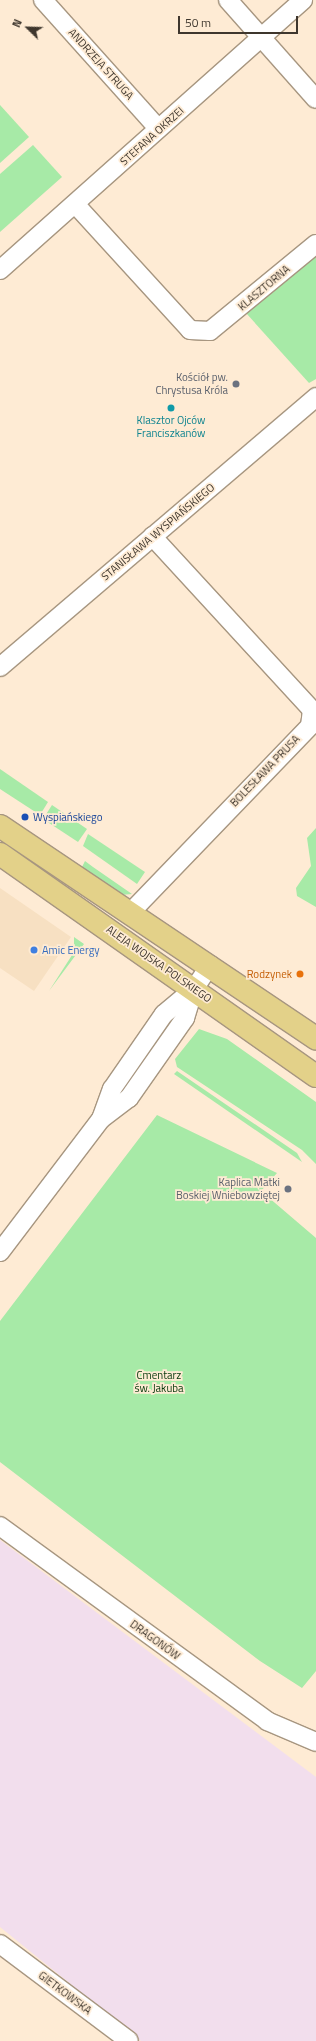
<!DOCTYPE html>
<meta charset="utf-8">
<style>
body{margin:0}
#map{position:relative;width:316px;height:2041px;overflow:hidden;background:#feebd4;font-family:"Titillium Web",sans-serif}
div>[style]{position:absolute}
.built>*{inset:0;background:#f7e0c2}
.industrial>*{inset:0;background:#f2deed}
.green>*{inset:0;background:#a7eaa7}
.roads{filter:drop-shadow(1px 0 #a79680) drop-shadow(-1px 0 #a79680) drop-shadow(0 1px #a79680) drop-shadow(0 -1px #a79680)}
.minor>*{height:18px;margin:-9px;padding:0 9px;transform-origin:9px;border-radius:9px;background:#fff}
.major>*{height:22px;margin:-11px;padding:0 11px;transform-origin:11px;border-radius:11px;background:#e3d189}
.dots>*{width:11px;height:11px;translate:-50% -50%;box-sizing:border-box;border:2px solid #feebd4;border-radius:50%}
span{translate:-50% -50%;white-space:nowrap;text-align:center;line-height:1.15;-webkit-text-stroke:3.5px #feebd4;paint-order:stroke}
.street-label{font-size:11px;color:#3e362d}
.worship-label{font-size:11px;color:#5b616d}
.right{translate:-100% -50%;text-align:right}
.culture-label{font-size:11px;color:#0d838f}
.transit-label{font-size:11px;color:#164399}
.left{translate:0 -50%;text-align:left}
.shop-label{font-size:11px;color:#366cbe}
.food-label{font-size:11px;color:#c56008}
.park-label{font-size:11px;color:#04370a}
.north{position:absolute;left:8px;top:8px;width:40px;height:40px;-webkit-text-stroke:3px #feebd4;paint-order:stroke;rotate:293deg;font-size:11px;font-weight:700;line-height:16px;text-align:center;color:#3e362d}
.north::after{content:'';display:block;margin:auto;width:14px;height:18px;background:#3e362d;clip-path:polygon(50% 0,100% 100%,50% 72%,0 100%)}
.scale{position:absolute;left:178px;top:16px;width:120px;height:18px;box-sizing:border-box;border:2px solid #3e362d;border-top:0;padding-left:5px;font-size:12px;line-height:14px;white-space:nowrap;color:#3e362d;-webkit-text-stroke:3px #feebd4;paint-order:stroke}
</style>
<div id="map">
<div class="built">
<i style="clip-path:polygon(0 888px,71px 937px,34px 991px,0 968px)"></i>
</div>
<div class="industrial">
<i style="clip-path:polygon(0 1540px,316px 1777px,316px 2041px,141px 2041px,0 1927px)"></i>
</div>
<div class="green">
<i style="clip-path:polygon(0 105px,29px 137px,0 163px)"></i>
<i style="clip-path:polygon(33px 145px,62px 177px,0 232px,0 174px)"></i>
<i style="clip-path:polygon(316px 254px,316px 379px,309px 383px,246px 313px)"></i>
<i style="clip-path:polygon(0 769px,48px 802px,40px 815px,0 789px)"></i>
<i style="clip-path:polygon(52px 805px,87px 829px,78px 842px,43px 819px)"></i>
<i style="clip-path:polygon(316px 828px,316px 907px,297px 896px,296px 888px,311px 866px,307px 838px)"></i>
<i style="clip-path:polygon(88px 834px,145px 872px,137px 884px,83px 846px)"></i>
<i style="clip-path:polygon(85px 861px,93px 867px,132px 894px,121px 895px,90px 874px,82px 867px)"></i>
<i style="clip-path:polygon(74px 937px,84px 944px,49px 991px,74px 952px)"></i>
<i style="clip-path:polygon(199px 1029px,227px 1039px,316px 1102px,316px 1164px,302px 1150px,177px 1067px,175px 1059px)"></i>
<i style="clip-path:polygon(177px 1071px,297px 1153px,302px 1162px,174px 1074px)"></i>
<i style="clip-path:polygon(157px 1115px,277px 1173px,261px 1191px,316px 1238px,316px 1671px,302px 1688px,260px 1661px,0 1462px,0 1321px)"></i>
</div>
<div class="roads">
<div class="minor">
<i style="left:43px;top:0;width:172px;rotate:48.1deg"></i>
<i style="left:228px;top:0;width:132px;rotate:48.4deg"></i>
<i style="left:76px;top:205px;width:169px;rotate:47.6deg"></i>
<i style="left:190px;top:330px;width:20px;rotate:3deg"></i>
<i style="left:210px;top:331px;width:137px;rotate:-39.4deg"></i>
<i style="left:0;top:270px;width:406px;rotate:-41.7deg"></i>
<i style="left:0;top:667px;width:416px;rotate:-40.5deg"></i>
<i style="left:130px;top:913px;width:260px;rotate:-46.1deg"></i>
<i style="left:310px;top:726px;width:16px;rotate:-83deg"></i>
<i style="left:312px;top:710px;width:236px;rotate:-132.6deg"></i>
<i style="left:101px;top:1119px;width:35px;rotate:-37deg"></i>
<i style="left:129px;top:1098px;width:98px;rotate:-55deg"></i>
<i style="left:185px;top:1018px;width:30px;rotate:-73deg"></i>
<i style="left:0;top:1252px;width:167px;rotate:-52.8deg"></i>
<i style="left:101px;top:1119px;width:32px;rotate:-70deg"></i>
<i style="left:112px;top:1089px;width:91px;rotate:-55.3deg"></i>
<i style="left:164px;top:1014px;width:39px;rotate:-40deg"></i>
<i style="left:194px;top:989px;width:29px;rotate:-56deg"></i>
<i style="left:0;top:1526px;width:331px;rotate:36.1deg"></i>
<i style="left:267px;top:1721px;width:53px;rotate:23.2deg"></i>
<i style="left:0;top:1944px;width:161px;rotate:36.9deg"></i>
</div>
<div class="major">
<i style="left:0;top:826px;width:381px;rotate:33.9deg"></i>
<i style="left:0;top:854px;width:386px;rotate:35.1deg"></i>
</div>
</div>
<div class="dots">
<i style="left:236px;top:384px;background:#6b7280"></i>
<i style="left:171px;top:408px;background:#0f9aa8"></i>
<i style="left:25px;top:817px;background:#1a4fb4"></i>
<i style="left:34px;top:950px;background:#3f7fe0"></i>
<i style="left:300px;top:974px;background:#e8710a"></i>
<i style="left:288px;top:1189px;background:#6b7280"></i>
</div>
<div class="street-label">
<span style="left:101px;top:64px;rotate:48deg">ANDRZEJA STRUGA</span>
<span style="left:152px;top:136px;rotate:-42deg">STEFANA OKRZEI</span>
<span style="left:264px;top:288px;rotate:-40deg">KLASZTORNA</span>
<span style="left:158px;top:532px;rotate:-40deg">STANISŁAWA WYSPIAŃSKIEGO</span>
<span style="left:265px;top:771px;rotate:-46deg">BOLESŁAWA PRUSA</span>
<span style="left:159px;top:964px;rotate:35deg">ALEJA WOJSKA POLSKIEGO</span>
<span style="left:155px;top:1640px;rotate:36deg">DRAGONÓW</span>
<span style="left:65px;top:1993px;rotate:37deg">GIETKOWSKA</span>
</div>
<div class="worship-label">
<span class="right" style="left:228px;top:384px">Kościół pw.<br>Chrystusa Króla</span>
<span class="right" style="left:280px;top:1189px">Kaplica Matki<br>Boskiej Wniebowziętej</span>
</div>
<div class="culture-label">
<span style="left:171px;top:427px">Klasztor Ojców<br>Franciszkanów</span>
</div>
<div class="transit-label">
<span class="left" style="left:33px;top:817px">Wyspiańskiego</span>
</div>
<div class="shop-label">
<span class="left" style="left:42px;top:950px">Amic Energy</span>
</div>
<div class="food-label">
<span class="right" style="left:292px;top:974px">Rodzynek</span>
</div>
<div class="park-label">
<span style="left:159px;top:1382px">Cmentarz<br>św. Jakuba</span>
</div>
<div class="north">N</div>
<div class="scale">50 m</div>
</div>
